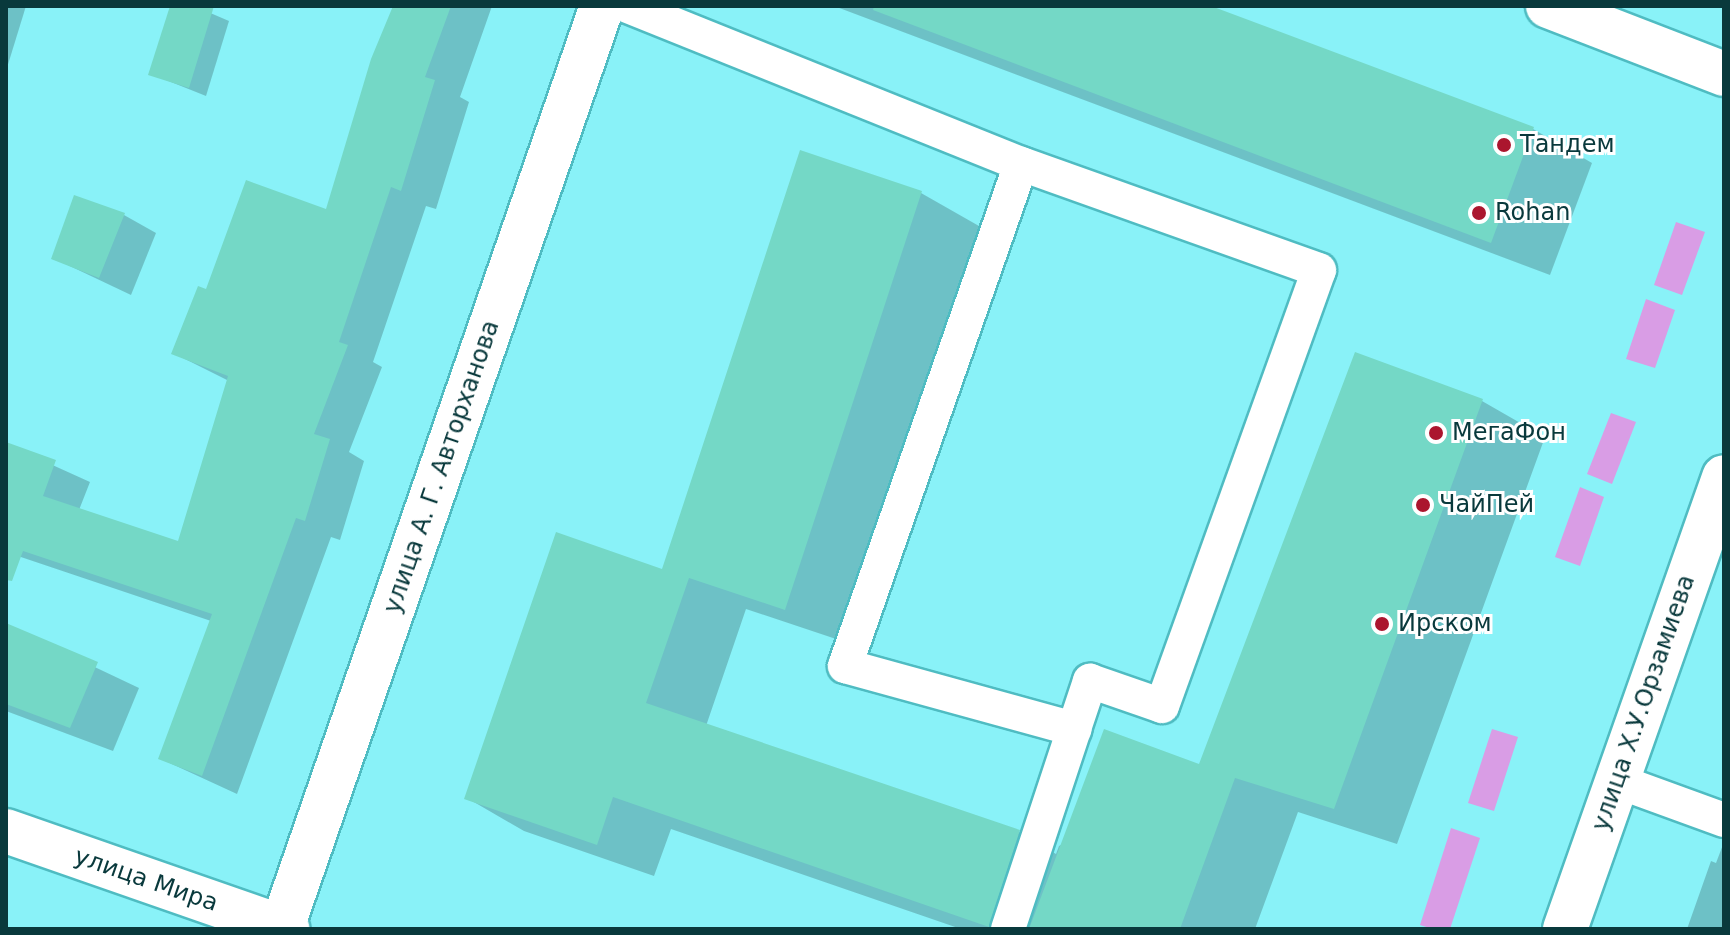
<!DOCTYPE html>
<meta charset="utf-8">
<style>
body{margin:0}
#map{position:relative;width:1730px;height:935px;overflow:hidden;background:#89f2f8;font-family:"DejaVu Sans",sans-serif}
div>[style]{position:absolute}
.green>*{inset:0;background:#d99de5}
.shadow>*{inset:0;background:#0003}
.building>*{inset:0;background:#74d8c6}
.roads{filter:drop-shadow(2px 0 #4fbcc2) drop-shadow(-2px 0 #4fbcc2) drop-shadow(0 2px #4fbcc2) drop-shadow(0 -2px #4fbcc2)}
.lane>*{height:34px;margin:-17px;padding:0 17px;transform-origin:17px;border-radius:17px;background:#fff}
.street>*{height:44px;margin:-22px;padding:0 22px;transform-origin:22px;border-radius:22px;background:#fff}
.secondary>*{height:44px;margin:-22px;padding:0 22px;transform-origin:22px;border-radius:22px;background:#fff}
.dots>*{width:22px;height:22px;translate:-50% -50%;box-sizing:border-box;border:4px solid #fff;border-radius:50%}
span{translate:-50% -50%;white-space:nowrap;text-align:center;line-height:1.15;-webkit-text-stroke:6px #fff;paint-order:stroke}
.poi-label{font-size:24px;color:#09393c}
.left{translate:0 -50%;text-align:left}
.street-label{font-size:24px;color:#09393c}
.frame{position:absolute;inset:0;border:8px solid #09393c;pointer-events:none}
</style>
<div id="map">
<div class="green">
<i style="clip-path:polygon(1676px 222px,1705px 232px,1682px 295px,1654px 285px)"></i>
<i style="clip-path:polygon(1646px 299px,1675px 310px,1655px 368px,1626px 359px)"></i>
<i style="clip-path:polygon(1611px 413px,1636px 422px,1612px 484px,1587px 474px)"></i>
<i style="clip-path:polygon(1580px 487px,1604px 497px,1580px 566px,1555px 557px)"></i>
<i style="clip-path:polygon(1492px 729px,1518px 737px,1494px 811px,1468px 803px)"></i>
<i style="clip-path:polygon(1451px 828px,1480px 838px,1450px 929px,1433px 929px,1420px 925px)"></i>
</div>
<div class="shadow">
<i style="clip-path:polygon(6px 6px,26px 6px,6px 71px)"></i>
<i style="clip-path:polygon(172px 6px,194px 6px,229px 21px,206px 96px,151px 74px)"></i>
<i style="clip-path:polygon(394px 6px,492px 6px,460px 97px,469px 102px,436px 209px,426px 206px,373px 362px,382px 367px,349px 452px,364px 461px,340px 540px,331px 537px,237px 794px,161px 759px,211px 621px,6px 552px,6px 444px,90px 482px,79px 510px,179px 543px,229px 381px,173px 353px,207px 292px,327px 212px)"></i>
<i style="clip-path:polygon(834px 6px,1206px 6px,1533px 129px,1592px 163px,1550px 275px)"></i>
<i style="clip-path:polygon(802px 153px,921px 193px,979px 226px,842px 641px,746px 609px,706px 726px,1019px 832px,1056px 854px,1059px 846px,1201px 766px,1356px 355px,1482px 401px,1545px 437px,1397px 844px,1298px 812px,1255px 929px,961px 929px,671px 829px,654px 876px,524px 831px,467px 798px,663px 571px)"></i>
<i style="clip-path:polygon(124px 215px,156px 233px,131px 295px,53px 258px)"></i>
<i style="clip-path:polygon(6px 625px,139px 688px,113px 751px,6px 711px)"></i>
<i style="clip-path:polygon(1724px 842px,1724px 929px,1687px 929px,1711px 861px,1716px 863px)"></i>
</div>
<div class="building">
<i style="clip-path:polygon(170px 6px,214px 6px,189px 88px,148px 75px)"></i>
<i style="clip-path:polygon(393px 6px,451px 6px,425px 77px,435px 80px,401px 191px,391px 187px,339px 342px,348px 345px,314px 434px,330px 439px,305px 521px,296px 518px,202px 776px,158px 759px,212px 614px,23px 551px,12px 581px,6px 580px,6px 442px,56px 460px,43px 496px,178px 541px,228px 376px,171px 354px,198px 286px,206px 289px,246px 180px,326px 209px,371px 59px)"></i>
<i style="clip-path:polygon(874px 6px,1211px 6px,1534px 127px,1491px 243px,873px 10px)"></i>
<i style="clip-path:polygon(800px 150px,922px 191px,785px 610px,689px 578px,646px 703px,1020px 830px,989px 927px,613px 797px,597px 845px,464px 799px,556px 532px,662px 569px)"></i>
<i style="clip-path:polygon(74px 195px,125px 213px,99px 278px,51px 259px)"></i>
<i style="clip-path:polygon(1355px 352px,1483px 399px,1334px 809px,1235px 778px,1180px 929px,1029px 929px,1104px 729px,1199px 764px)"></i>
<i style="clip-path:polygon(6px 623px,98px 662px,70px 728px,6px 704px)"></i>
</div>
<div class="roads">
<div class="lane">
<i style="left:628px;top:6px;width:424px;rotate:21.9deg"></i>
<i style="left:1617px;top:781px;width:114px;rotate:20deg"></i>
<i style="left:1008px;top:929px;width:211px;rotate:-71.7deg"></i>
<i style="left:1074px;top:729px;width:51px;rotate:-71.6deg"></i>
<i style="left:1090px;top:681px;width:76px;rotate:19.1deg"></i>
<i style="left:1162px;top:706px;width:463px;rotate:-70.2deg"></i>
<i style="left:1319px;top:270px;width:316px;rotate:-160.4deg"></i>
<i style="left:1021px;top:164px;width:532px;rotate:109.32deg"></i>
<i style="left:845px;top:666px;width:238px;rotate:15.4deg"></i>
</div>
<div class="street">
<i style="left:1548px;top:6px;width:189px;rotate:21.1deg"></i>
<i style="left:1565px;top:929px;width:479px;rotate:-70.6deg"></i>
</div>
<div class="secondary">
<i style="left:6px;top:831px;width:298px;rotate:19.2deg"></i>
<i style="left:282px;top:927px;width:975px;rotate:-70.84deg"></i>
</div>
</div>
<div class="dots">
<i style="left:1504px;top:145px;background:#ab162e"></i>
<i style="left:1479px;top:213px;background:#ab162e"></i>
<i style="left:1436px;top:433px;background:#ab162e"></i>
<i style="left:1423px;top:505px;background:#ab162e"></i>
<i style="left:1382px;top:624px;background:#ab162e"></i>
</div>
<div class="poi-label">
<span class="left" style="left:1520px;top:145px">Тандем</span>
<span class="left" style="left:1495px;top:213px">Rohan</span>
<span class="left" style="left:1452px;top:433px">МегаФон</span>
<span class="left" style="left:1439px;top:505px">ЧайПей</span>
<span class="left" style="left:1398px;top:624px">Ирском</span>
</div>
<div class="street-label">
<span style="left:442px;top:467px;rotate:-71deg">улица А. Г. Авторханова</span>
<span style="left:1644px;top:703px;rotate:-71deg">улица Х.У.Орзамиева</span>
<span style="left:146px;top:880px;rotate:19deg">улица Мира</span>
</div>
<div class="frame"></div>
</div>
